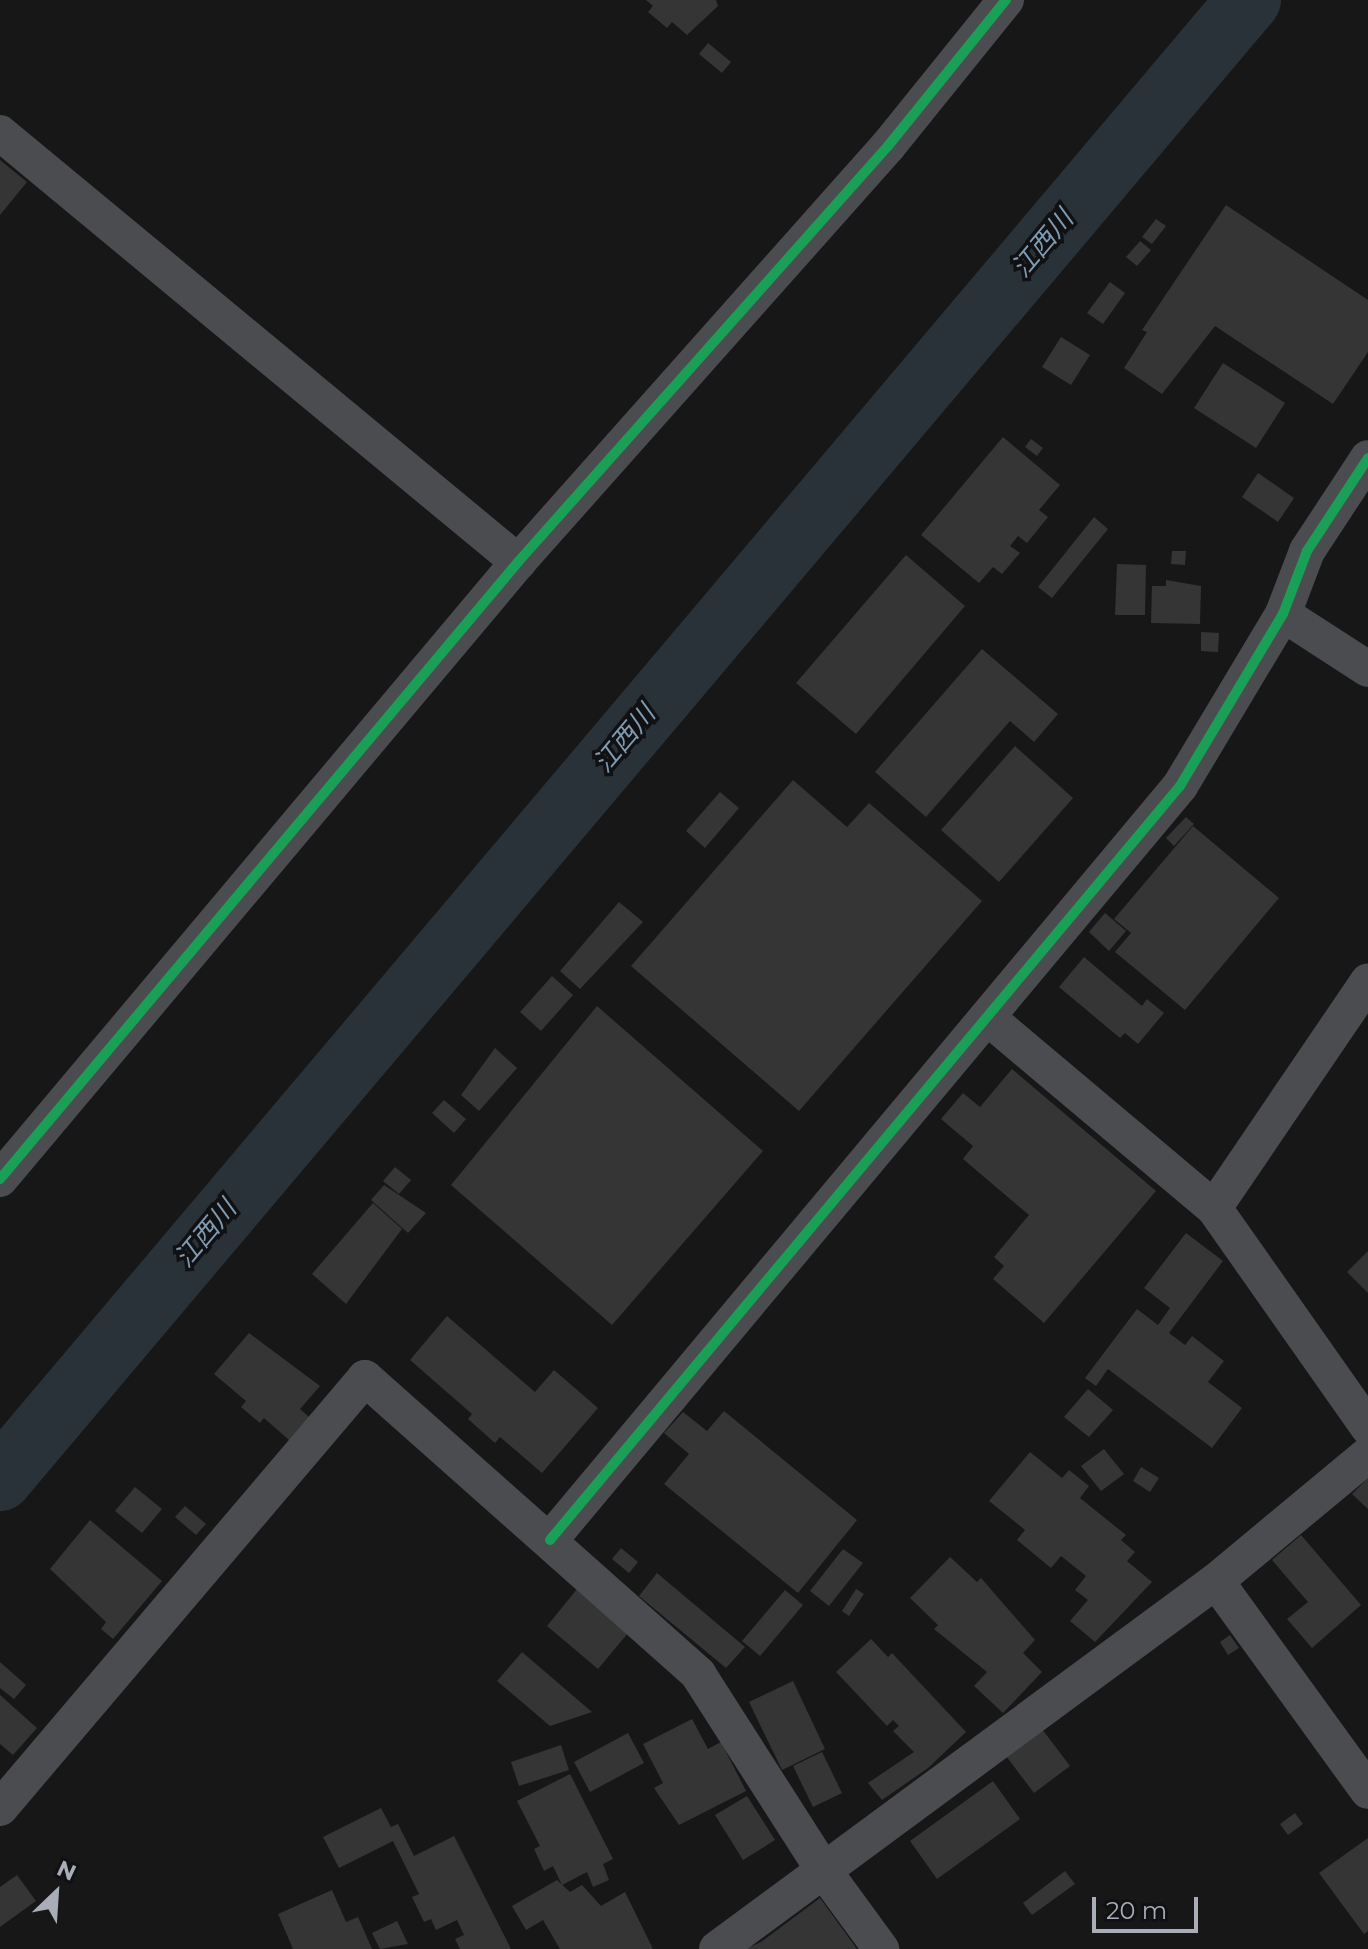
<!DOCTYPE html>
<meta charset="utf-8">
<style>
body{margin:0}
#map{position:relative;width:1368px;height:1949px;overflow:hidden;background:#171717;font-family:Montserrat,"Noto Sans JP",sans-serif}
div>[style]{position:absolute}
.river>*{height:64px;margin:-32px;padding:0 32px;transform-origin:32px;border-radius:32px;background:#2a3239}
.building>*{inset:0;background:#353536}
.minor>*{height:36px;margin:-18px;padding:0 18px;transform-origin:18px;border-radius:18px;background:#4b4c50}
.cycleway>*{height:10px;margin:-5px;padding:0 5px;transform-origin:5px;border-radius:5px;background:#1a9f57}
span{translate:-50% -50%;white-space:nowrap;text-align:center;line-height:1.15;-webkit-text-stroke:7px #111113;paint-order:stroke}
.water-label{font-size:26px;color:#7f9bb3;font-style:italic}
.north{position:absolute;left:16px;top:1853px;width:80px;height:80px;-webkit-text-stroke:6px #111113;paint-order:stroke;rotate:25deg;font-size:22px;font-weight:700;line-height:32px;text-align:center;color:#a8adb8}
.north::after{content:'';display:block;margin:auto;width:28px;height:36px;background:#a8adb8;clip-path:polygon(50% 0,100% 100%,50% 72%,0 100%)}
.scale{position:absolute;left:1092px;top:1897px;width:106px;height:36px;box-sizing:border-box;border:4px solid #a8adb8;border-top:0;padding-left:10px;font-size:24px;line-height:28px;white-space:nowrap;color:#a8adb8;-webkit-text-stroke:6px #111113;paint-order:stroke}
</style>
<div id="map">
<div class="river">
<i style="left:0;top:1479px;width:1936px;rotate:-49.82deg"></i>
</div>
<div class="building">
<i style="clip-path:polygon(646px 0,716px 0,718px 6px,687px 35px,672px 22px,667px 28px,648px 12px,653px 6px)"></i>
<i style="clip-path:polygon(708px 43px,731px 62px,722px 73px,699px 54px)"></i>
<i style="clip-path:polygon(0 160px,27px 182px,0 215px)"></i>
<i style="clip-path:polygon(1226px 205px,1368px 300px,1368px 352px,1333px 404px,1215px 326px,1162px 394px,1124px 368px,1147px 332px,1142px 330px)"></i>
<i style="clip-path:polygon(1156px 219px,1166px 226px,1152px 244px,1142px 237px)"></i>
<i style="clip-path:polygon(1140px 241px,1151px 250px,1137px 266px,1126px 257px)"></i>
<i style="clip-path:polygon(1110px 282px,1125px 293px,1103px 324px,1087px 313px)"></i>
<i style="clip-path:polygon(1061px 337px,1090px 355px,1071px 385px,1042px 367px)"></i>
<i style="clip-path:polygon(1223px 363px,1285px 403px,1256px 448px,1194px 408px)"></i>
<i style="clip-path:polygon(1003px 437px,1060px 485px,1039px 510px,1048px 517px,1027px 543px,1018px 536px,1010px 546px,1020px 553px,1002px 574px,993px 567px,979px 583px,921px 535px)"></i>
<i style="clip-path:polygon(1031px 439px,1043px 448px,1037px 456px,1025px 447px)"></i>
<i style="clip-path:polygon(1258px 473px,1294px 498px,1278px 522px,1242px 497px)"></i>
<i style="clip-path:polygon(1094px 517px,1108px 529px,1052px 598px,1038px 587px)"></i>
<i style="clip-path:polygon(1172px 551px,1186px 551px,1185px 565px,1171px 564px)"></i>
<i style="clip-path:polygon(906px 555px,965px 606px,856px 734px,796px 683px)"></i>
<i style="clip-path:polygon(1117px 564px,1146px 565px,1145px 615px,1115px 615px)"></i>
<i style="clip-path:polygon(1166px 580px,1201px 586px,1200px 624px,1151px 623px,1152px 586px,1166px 586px)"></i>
<i style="clip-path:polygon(1201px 632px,1219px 633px,1218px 652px,1201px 651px)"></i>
<i style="clip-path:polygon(982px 649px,1058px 714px,1034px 742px,1010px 721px,926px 817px,875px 772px)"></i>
<i style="clip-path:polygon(1015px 746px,1073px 798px,999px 882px,941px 830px)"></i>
<i style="clip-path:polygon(793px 780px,847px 827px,869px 803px,982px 901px,799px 1111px,631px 966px)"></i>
<i style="clip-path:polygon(720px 792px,739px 808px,705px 848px,686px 831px)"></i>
<i style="clip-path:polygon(1186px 817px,1194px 824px,1174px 846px,1166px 838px)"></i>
<i style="clip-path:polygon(1193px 826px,1279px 898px,1185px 1010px,1115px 952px,1131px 933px,1114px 919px)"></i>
<i style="clip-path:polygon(619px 902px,643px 922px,580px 989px,560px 971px)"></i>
<i style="clip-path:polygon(1105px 913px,1126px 931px,1109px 951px,1089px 932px)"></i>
<i style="clip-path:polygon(1084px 957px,1142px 1006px,1147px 999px,1164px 1013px,1138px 1044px,1125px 1033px,1120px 1038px,1059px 987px)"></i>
<i style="clip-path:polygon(552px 976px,573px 995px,541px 1031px,520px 1012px)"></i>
<i style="clip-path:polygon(597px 1006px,763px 1151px,612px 1325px,451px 1185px)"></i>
<i style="clip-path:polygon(495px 1048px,517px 1068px,479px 1111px,461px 1095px)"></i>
<i style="clip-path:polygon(1012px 1069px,1156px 1191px,1044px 1323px,993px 1279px,1004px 1266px,994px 1257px,1029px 1215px,963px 1159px,973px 1146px,941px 1119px,963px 1093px,980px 1107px)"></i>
<i style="clip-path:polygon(444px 1100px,466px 1119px,454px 1133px,432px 1113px)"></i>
<i style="clip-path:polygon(395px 1167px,411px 1180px,399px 1194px,383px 1181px)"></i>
<i style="clip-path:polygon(384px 1185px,426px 1213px,408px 1233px,371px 1200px)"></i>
<i style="clip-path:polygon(373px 1203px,402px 1229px,346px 1304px,312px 1274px)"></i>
<i style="clip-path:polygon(1186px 1233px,1223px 1261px,1169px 1333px,1185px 1345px,1192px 1336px,1224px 1361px,1208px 1382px,1242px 1408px,1212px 1448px,1108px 1369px,1096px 1386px,1085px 1378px,1137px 1309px,1158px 1325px,1170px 1308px,1144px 1288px)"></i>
<i style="clip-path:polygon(1368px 1251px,1368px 1293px,1347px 1272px)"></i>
<i style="clip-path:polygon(447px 1316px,535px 1392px,554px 1370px,598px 1408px,542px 1473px,500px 1437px,495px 1443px,468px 1419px,472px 1414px,410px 1360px)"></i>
<i style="clip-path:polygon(249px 1333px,320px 1386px,300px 1409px,309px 1417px,289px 1440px,264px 1418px,260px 1423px,241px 1407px,246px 1401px,214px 1374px)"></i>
<i style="clip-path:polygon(1088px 1389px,1113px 1410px,1089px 1437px,1064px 1417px)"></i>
<i style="clip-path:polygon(724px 1411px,857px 1520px,798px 1593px,664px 1484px,689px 1454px,664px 1433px,683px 1412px,707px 1431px)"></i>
<i style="clip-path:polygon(1104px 1449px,1124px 1474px,1101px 1491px,1081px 1466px)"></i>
<i style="clip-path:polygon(1030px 1452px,1062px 1478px,1069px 1470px,1089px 1486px,1080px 1498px,1126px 1535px,1121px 1540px,1135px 1552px,1127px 1561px,1152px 1582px,1095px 1642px,1070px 1621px,1088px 1600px,1075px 1590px,1086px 1576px,1061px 1556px,1051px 1568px,1017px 1540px,1025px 1530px,989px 1501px)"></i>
<i style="clip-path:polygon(1141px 1467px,1159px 1478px,1150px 1492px,1133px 1481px)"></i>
<i style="clip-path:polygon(1368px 1478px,1368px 1509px,1352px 1494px)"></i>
<i style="clip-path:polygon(135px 1487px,162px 1509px,142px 1533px,115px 1511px)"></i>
<i style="clip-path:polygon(185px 1506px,206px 1524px,196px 1535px,175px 1517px)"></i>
<i style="clip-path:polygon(90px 1520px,162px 1581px,113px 1639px,101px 1629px,106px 1622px,50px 1569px)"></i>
<i style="clip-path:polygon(1301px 1535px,1361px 1605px,1312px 1648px,1287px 1619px,1308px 1602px,1272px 1560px)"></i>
<i style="clip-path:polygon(621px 1548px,638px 1562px,629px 1573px,612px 1559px)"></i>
<i style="clip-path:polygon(843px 1549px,863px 1563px,829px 1606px,810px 1591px)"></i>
<i style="clip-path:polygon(950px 1557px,977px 1582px,981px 1578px,1035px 1640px,1023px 1653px,1042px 1672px,1003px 1713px,974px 1686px,987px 1672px,934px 1629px,938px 1625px,910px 1598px)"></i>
<i style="clip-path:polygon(657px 1573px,745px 1647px,726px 1668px,639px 1596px)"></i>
<i style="clip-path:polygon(577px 1589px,628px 1633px,598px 1669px,547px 1626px)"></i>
<i style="clip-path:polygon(856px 1589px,864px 1594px,849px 1616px,842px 1611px)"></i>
<i style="clip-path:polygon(785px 1590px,803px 1605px,760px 1656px,742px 1641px)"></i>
<i style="clip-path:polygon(1230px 1635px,1239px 1648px,1228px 1655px,1220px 1642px)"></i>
<i style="clip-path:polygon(871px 1639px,888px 1657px,892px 1653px,966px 1732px,928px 1768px,882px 1800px,868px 1783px,914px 1752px,893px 1731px,899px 1726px,893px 1720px,887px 1726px,836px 1672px)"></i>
<i style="clip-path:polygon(522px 1652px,592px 1712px,550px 1726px,497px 1681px)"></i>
<i style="clip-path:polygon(0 1662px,26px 1685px,14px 1699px,0 1688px)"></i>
<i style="clip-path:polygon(793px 1681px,825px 1749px,782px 1770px,749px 1702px)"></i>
<i style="clip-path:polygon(0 1695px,37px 1728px,13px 1755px,0 1744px)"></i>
<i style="clip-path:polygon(692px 1719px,708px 1749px,721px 1742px,746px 1791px,679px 1825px,654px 1788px,663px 1783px,643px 1744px)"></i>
<i style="clip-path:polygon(1039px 1725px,1070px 1766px,1034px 1793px,1003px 1752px)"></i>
<i style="clip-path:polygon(628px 1733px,644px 1763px,590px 1792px,574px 1762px)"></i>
<i style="clip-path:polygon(561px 1745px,569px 1770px,519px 1786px,511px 1762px)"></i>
<i style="clip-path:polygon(822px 1752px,842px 1793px,813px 1807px,793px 1766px)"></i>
<i style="clip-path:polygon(570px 1774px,613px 1859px,603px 1864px,609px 1880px,593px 1887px,587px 1872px,562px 1885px,553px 1866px,544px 1871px,534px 1849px,540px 1846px,517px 1801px)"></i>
<i style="clip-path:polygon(993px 1781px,1020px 1819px,937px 1879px,910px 1841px)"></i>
<i style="clip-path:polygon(747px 1796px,775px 1840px,743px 1860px,715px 1815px)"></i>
<i style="clip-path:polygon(381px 1808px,391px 1827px,398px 1824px,414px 1856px,454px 1836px,511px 1949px,460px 1949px,455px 1939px,464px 1935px,457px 1920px,436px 1930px,431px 1919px,424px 1922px,412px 1897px,419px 1894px,393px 1841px,339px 1868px,323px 1837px)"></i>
<i style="clip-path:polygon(1295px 1813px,1303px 1824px,1288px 1835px,1280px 1824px)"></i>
<i style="clip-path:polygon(1368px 1838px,1368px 1931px,1364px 1934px,1319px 1873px)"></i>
<i style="clip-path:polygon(1065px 1871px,1075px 1884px,1032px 1915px,1023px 1903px)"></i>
<i style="clip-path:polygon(17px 1875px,36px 1901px,0 1927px,0 1887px)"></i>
<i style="clip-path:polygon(557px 1880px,570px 1892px,582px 1885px,601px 1906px,625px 1892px,653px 1949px,560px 1949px,543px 1920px,526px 1930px,512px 1906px)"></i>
<i style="clip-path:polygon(332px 1890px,346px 1922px,358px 1917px,372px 1949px,293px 1949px,278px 1914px)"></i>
<i style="clip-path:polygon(820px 1898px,857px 1949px,745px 1949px,761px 1942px)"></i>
<i style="clip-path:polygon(397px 1921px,408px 1944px,380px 1949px,372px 1933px)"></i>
</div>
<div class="minor">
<i style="left:0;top:133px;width:673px;rotate:39.63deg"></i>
<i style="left:1283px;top:614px;width:101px;rotate:32.9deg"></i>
<i style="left:987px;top:1017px;width:297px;rotate:40.1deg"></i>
<i style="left:1214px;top:1208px;width:268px;rotate:54.9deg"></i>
<i style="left:0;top:1179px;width:806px;rotate:-49.98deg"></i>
<i style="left:518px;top:562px;width:557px;rotate:-48.35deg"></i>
<i style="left:888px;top:146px;width:188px;rotate:-51.1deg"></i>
<i style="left:1214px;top:1208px;width:274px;rotate:-55.8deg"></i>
<i style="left:550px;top:1540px;width:983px;rotate:-50.12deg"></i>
<i style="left:1180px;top:786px;width:200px;rotate:-59.1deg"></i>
<i style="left:1283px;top:614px;width:67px;rotate:-69.1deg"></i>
<i style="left:1307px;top:551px;width:111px;rotate:-56.7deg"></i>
<i style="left:1216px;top:1581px;width:259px;rotate:54.1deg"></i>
<i style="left:0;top:1808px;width:564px;rotate:-49.67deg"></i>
<i style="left:365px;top:1378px;width:446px;rotate:41.6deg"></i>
<i style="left:698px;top:1674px;width:234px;rotate:57.4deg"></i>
<i style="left:824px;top:1871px;width:97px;rotate:53.8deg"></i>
<i style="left:717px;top:1949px;width:620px;rotate:-36.41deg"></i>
<i style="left:1216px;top:1581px;width:197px;rotate:-39.7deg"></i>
</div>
<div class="cycleway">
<i style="left:0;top:1179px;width:806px;rotate:-49.98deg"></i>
<i style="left:518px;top:562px;width:557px;rotate:-48.35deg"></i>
<i style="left:888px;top:146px;width:188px;rotate:-51.1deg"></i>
<i style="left:550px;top:1540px;width:983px;rotate:-50.12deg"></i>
<i style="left:1180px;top:786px;width:200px;rotate:-59.1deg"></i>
<i style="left:1283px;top:614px;width:67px;rotate:-69.1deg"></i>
<i style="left:1307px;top:551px;width:111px;rotate:-56.7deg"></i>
</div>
<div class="water-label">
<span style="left:1043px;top:244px;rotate:-50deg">江西川</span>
<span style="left:625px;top:739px;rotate:-50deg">江西川</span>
<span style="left:206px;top:1234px;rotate:-50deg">江西川</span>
</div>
<div class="north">N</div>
<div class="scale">20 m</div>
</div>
